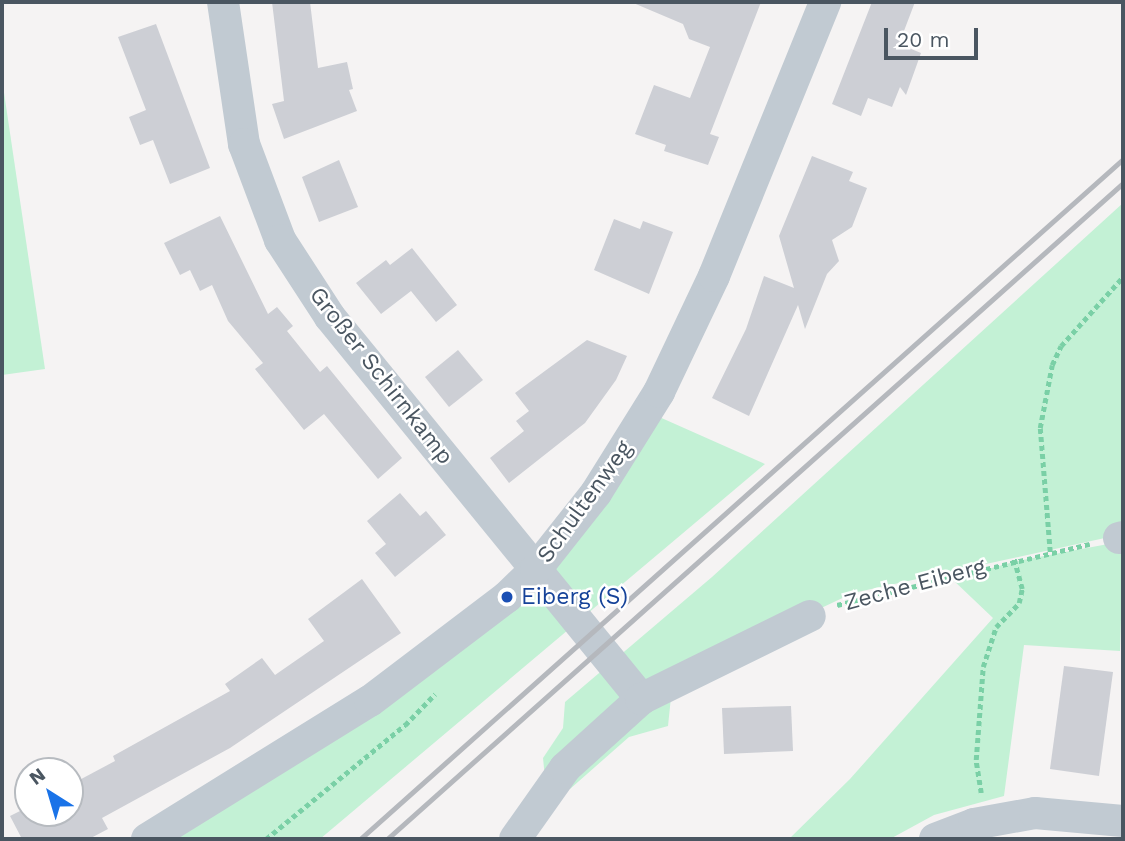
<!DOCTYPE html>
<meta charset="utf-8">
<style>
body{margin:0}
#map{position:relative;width:1125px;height:841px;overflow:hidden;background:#f5f3f3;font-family:"Work Sans",sans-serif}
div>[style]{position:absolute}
.green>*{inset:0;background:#c3f1d5}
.building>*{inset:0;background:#cdcfd5}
.path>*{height:4.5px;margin-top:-2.25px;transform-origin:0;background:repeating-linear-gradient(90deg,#7ad0a6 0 5px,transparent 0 8.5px)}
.minor>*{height:32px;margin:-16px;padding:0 16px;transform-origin:16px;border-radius:16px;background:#c1cad2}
.rail>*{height:5px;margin:-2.5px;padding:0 2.5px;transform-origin:2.5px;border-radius:2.5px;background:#b5b8bd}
.dots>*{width:19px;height:19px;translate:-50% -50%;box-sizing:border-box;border:4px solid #fff;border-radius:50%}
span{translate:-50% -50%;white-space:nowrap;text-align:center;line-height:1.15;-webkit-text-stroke:5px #fff;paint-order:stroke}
.street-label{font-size:23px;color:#4a5661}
.transit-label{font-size:23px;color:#164399}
.left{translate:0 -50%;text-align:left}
.frame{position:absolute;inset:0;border:4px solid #4a5661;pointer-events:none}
.north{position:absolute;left:14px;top:757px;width:70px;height:70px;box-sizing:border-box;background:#fff;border:2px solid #b7bbc0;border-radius:50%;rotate:323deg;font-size:19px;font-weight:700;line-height:28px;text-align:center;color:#4a5661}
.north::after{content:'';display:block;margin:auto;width:24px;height:32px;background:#1a73e8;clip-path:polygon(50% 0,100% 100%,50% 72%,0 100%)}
.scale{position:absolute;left:884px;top:28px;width:94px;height:32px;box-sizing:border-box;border:4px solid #4a5661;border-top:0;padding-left:9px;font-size:21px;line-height:24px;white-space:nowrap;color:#4a5661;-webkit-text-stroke:5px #fff;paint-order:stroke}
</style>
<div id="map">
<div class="green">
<i style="clip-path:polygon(2px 79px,45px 369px,2px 375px)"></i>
<i style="clip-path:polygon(1123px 203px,1123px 534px,853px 593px,673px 678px,668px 726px,629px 737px,570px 789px,545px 778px,543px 758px,563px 728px,565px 702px,712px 577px)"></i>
<i style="clip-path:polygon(648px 412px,765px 464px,320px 839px,148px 839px,507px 598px)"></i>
<i style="clip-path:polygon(1119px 542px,1123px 556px,1120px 651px,1024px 645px,1004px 796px,934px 815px,890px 839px,789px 839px,850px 779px,993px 618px,952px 579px,1017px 561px)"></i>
</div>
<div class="building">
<i style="clip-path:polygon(272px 2px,310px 2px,318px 68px,347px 62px,353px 89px,349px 90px,357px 111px,284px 139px,272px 104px,284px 101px)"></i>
<i style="clip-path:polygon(631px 2px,761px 2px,710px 134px,719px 137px,708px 165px,664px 151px,666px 145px,635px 134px,654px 85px,690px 98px,710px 47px,689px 39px,683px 24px)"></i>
<i style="clip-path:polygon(872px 2px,915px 2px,899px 44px,921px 53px,906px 95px,900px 87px,892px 107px,868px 98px,861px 116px,832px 104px)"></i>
<i style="clip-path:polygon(156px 24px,210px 168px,170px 184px,153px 140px,140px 145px,129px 117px,146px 110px,118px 37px)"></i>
<i style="clip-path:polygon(812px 156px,853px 172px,849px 181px,867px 188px,852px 227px,832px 240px,839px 261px,827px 274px,805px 329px,798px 305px,749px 416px,712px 398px,746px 329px,764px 276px,794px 288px,779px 236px)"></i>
<i style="clip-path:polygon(339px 160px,358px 207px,319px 222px,302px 177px)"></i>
<i style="clip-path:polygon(220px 216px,268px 314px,277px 307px,293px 326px,287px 331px,320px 372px,327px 366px,402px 458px,378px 479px,324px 414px,304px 430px,255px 369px,263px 363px,228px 321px,212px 285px,200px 291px,190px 270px,180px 275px,164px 243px)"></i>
<i style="clip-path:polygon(614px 219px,640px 229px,643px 221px,673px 232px,649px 294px,594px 270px)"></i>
<i style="clip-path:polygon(412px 248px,457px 305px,436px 322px,411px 291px,381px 314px,356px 283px,386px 260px,390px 265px)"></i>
<i style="clip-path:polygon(587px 340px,627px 356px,616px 380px,585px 423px,509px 483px,490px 458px,524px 431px,516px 421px,529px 411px,515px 393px)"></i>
<i style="clip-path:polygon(458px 350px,483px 380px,449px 407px,425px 377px)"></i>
<i style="clip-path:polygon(400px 493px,420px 516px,426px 511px,446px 535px,395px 577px,375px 553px,386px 544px,367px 521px)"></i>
<i style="clip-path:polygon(362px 579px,401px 633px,230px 748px,102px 818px,108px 829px,89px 839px,22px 839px,10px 816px,28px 807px,28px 813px,70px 813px,70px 785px,115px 761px,113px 756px,230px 691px,225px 684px,262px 658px,275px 675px,324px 641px,308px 619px)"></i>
<i style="clip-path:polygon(1064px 666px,1113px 672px,1099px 776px,1050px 769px)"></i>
<i style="clip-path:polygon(791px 706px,793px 751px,724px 754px,722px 708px)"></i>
</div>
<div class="path">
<i style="left:1050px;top:552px;width:124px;rotate:-94.6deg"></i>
<i style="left:1040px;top:428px;width:64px;rotate:-79.2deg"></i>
<i style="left:1052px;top:365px;width:21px;rotate:-65deg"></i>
<i style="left:1061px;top:346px;width:93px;rotate:-48.1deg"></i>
<i style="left:837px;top:605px;width:260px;rotate:-13.6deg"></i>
<i style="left:981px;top:793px;width:33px;rotate:-99deg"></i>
<i style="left:976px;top:760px;width:93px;rotate:-85.7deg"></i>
<i style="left:983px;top:667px;width:42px;rotate:-72deg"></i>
<i style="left:996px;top:627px;width:33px;rotate:-46deg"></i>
<i style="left:1019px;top:603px;width:14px;rotate:-78deg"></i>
<i style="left:1022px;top:589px;width:31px;rotate:-105deg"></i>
<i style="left:266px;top:839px;width:180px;rotate:-39.4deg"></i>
<i style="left:405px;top:725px;width:43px;rotate:-45.9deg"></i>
</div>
<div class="minor">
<i style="left:223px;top:2px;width:144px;rotate:81.6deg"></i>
<i style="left:244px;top:144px;width:103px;rotate:69.4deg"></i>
<i style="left:280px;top:240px;width:92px;rotate:57deg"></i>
<i style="left:330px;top:317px;width:493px;rotate:50.8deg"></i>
<i style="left:1119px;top:538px;width:4px;rotate:-14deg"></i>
<i style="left:147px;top:839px;width:262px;rotate:-31.8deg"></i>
<i style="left:370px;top:701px;width:172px;rotate:-37.2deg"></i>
<i style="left:507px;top:597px;width:40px;rotate:-44deg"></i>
<i style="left:536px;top:569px;width:97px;rotate:-51.7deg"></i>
<i style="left:596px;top:493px;width:119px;rotate:-58deg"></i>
<i style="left:659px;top:392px;width:128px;rotate:-64.6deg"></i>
<i style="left:714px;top:276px;width:296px;rotate:-67.9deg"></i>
<i style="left:515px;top:839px;width:87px;rotate:-54.8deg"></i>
<i style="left:565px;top:768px;width:103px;rotate:-42.2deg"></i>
<i style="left:641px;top:699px;width:188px;rotate:-26.2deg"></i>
<i style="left:935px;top:839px;width:42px;rotate:-21deg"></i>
<i style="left:974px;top:824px;width:62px;rotate:-10.2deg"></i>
<i style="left:1035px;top:813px;width:88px;rotate:5.2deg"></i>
</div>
<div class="rail">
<i style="left:360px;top:839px;width:1022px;rotate:-41.71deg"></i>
<i style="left:387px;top:839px;width:986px;rotate:-41.71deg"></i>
</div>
<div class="dots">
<i style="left:507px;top:597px;background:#1a4fb4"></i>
</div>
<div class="street-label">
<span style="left:381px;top:376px;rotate:52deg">Großer Schirnkamp</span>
<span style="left:585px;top:502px;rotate:-54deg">Schultenweg</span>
<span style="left:915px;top:585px;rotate:-15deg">Zeche Eiberg</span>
</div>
<div class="transit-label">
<span class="left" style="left:521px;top:597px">Eiberg (S)</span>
</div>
<div class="frame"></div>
<div class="north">N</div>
<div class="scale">20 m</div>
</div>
